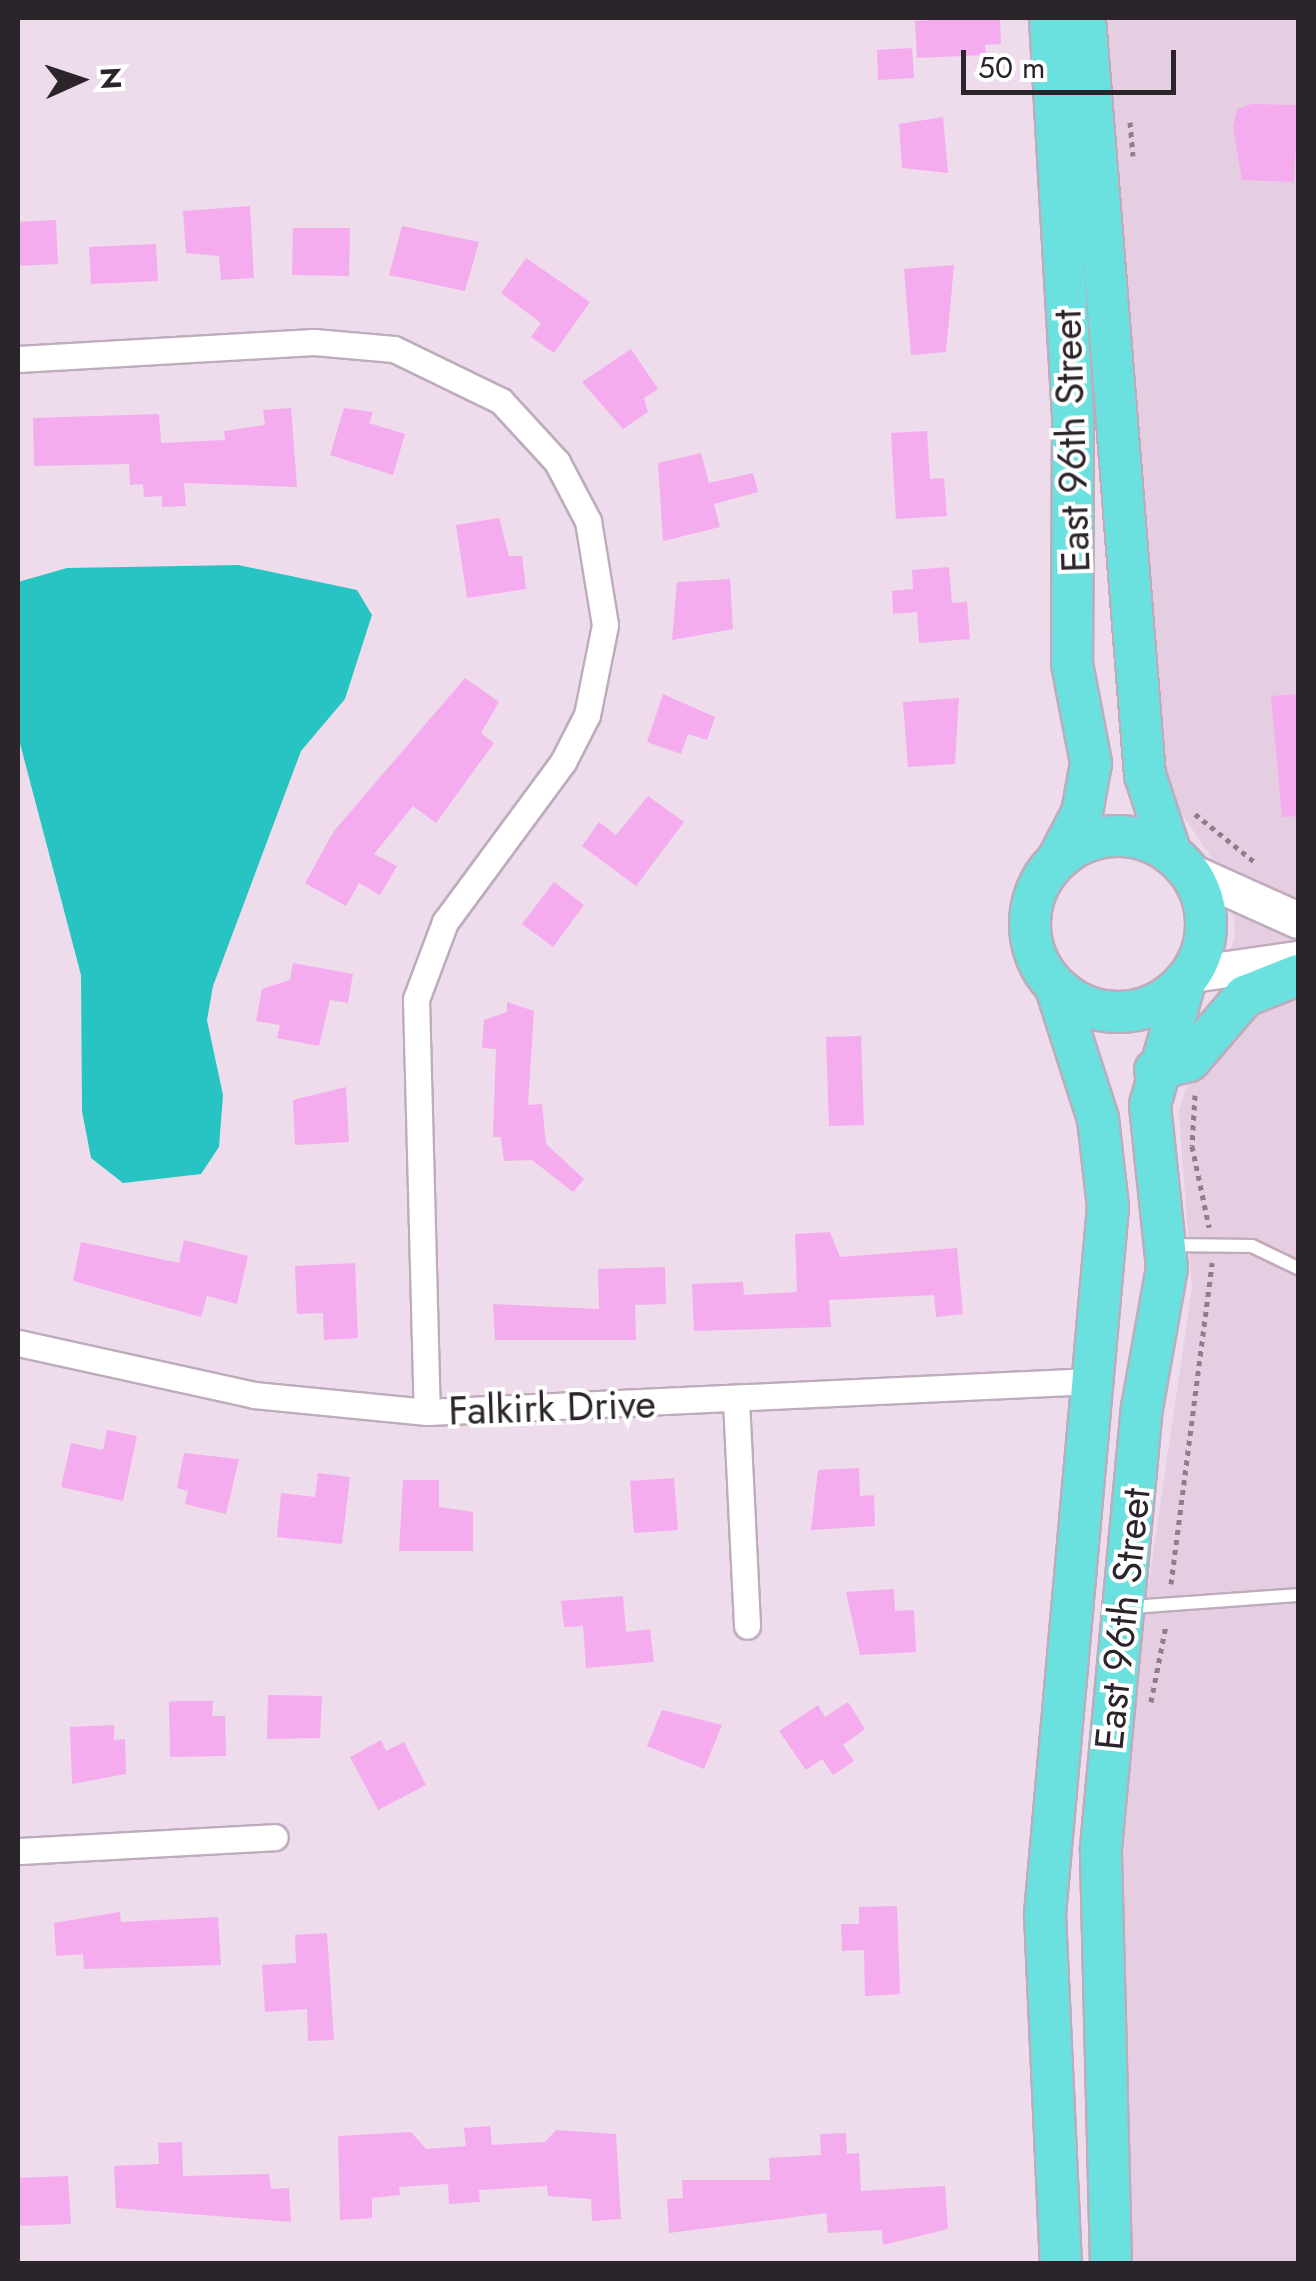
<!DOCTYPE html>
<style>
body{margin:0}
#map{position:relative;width:1316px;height:2281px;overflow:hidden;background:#eedbec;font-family:Jost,sans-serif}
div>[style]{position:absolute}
.built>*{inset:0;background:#e5cde2}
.water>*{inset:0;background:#28c4c3}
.building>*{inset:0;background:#f5acef}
.path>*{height:5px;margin-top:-2.5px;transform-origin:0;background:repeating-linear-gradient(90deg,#8c7f8b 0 5px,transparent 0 10px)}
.roads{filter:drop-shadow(2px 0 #beacbc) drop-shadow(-2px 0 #beacbc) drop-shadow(0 2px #beacbc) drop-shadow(0 -2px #beacbc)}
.lane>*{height:12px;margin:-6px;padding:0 6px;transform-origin:6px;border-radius:6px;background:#fff}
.street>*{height:25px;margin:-12.5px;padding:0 12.5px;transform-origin:12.5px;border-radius:12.5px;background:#fff}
.secondary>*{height:35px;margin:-17.5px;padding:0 17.5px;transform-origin:17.5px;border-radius:17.5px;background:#fff}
.primary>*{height:40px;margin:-20px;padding:0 20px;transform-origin:20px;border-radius:20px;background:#6ae0df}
.primary>.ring{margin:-20px;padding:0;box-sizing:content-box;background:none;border:40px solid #6ae0df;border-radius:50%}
span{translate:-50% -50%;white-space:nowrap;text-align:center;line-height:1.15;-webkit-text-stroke:8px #fff;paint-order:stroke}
.street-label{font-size:40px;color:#2b242a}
.frame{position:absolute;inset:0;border:20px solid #2b242a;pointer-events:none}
.north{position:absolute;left:30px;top:30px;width:100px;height:100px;-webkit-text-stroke:8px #fff;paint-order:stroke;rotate:87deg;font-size:28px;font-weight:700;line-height:40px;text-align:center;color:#2b242a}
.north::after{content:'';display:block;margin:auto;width:35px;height:45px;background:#2b242a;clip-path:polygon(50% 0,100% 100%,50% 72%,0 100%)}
.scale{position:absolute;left:961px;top:50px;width:215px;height:45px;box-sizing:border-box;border:5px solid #2b242a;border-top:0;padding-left:12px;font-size:30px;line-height:35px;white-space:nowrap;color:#2b242a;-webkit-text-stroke:8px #fff;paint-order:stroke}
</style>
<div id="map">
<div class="built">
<i style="clip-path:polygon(1107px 18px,1298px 18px,1298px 2263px,1122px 2263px,1122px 1767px,1192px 1288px,1179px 1111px,1235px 936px,1233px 906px,1208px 852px,1170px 797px,1156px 725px)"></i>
</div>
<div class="water">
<i style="clip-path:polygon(238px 565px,357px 590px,372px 615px,345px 699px,301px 751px,213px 986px,207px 1020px,223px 1095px,219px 1147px,201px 1174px,123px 1183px,91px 1158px,82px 1111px,81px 975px,18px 736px,18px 582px,67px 568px)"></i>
</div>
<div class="building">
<i style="clip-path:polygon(960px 18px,1000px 19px,1001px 44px,985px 45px,986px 55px,917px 58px,915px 21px)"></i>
<i style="clip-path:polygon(912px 48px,914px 78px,878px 80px,877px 50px)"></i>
<i style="clip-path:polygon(1252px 104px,1298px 105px,1294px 182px,1242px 180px,1233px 127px,1237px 109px)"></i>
<i style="clip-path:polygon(943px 117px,948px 173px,902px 168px,899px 124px)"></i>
<i style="clip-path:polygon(250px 206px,254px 278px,221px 280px,219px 256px,186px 253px,183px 211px)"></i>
<i style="clip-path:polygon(56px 220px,58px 264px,18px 266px,18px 222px)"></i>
<i style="clip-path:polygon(402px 226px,479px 242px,465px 291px,389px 275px)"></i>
<i style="clip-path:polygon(293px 228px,350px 228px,349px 276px,292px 275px)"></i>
<i style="clip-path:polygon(156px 244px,158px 281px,91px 284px,89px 247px)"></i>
<i style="clip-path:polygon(526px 258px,590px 302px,554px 353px,531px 337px,541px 323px,501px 293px)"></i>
<i style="clip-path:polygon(954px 265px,946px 352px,911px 355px,904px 269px)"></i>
<i style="clip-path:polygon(631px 349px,658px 389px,644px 398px,648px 412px,623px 429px,582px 382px)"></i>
<i style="clip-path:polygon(291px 408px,297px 487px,184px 483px,186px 506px,162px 507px,162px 496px,144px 497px,143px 484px,130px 485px,129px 464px,34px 466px,33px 418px,159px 414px,161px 443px,225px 440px,224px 431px,265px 425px,263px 410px)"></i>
<i style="clip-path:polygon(344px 408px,373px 412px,369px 423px,405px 434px,393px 475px,330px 455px)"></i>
<i style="clip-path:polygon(927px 431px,930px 479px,944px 478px,947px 516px,896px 519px,891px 433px)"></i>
<i style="clip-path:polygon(701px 453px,709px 483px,753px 473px,758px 492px,714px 504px,720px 527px,663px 541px,658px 463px)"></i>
<i style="clip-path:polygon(499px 518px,509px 556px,522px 556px,526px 589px,467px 598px,456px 525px)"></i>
<i style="clip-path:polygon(949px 567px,952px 603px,967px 602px,970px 639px,919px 643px,917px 612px,893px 614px,892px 591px,913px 589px,912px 570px)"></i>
<i style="clip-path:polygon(730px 579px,733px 629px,672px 640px,677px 582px)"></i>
<i style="clip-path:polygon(465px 678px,499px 702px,481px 733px,494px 743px,436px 823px,413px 806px,374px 854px,397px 866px,380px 895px,359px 883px,346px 906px,305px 883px,334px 831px)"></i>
<i style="clip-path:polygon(663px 694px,715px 717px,707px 740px,688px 734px,681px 754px,647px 742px)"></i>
<i style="clip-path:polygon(1298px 694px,1298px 816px,1282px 817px,1271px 696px)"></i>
<i style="clip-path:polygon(959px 698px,955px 764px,908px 767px,903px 702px)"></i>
<i style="clip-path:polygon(648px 796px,684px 822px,636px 886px,582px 846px,599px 822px,616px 835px)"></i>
<i style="clip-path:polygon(554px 882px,584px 905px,553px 947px,522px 924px)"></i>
<i style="clip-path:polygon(293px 963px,353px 974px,348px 1003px,330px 1000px,319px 1046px,277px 1038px,280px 1025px,256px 1021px,262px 989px,290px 980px)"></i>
<i style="clip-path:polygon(507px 1002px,534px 1011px,528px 1105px,542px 1104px,546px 1144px,584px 1179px,573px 1192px,532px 1160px,504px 1161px,501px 1137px,493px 1137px,496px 1049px,482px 1048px,484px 1020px,507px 1012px)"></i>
<i style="clip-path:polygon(861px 1036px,864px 1125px,829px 1126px,826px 1037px)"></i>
<i style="clip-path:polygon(346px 1087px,349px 1142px,295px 1145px,293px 1100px)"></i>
<i style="clip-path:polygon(830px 1232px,840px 1257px,957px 1248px,963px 1314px,936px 1317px,934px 1295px,829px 1300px,831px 1327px,694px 1331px,692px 1284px,743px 1282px,744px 1295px,797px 1292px,795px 1234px)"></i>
<i style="clip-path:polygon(184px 1240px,248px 1256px,237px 1304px,207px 1296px,201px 1317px,73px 1281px,81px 1242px,179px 1263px)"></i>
<i style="clip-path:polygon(355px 1263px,358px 1338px,324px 1340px,323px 1313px,297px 1314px,295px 1266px)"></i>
<i style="clip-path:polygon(665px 1267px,666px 1304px,635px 1305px,636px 1340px,495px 1340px,493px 1304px,599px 1309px,598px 1269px)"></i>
<i style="clip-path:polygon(107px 1430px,137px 1436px,123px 1501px,61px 1487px,71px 1443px,103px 1450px)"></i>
<i style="clip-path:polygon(184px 1453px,239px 1459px,226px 1514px,185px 1504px,188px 1491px,177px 1488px)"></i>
<i style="clip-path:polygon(859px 1468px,860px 1496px,874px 1495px,875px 1526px,811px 1530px,818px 1470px)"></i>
<i style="clip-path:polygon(318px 1473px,350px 1477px,342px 1544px,277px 1537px,281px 1493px,315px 1497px)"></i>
<i style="clip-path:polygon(674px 1478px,678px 1530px,634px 1533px,630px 1481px)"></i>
<i style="clip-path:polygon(403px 1480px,439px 1480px,439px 1507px,473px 1512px,473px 1551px,399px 1551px)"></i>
<i style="clip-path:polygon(894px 1589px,895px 1611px,914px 1610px,916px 1652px,860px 1655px,846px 1592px)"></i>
<i style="clip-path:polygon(623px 1596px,626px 1632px,650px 1629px,654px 1662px,586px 1668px,583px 1626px,564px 1627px,561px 1601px)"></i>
<i style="clip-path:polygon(268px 1695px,322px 1696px,320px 1738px,267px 1739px)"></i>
<i style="clip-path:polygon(177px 1701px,213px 1701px,212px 1716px,225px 1716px,226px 1756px,170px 1757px,169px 1702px)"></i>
<i style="clip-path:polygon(848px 1702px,865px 1729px,843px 1745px,854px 1761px,833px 1775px,822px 1759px,806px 1770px,779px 1731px,818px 1705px,825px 1717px)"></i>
<i style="clip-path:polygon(662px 1710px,722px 1725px,704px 1769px,647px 1746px)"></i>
<i style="clip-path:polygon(114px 1725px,114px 1740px,125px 1739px,126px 1774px,72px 1784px,70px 1727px)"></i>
<i style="clip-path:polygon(381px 1740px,386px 1751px,404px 1742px,426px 1785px,378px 1810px,350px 1757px)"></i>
<i style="clip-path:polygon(897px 1906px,900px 1994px,865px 1996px,864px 1950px,842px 1951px,841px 1924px,859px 1924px,859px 1907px)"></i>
<i style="clip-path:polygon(120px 1912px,121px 1922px,218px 1917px,221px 1965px,84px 1969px,83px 1954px,56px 1956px,54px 1923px)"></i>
<i style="clip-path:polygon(327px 1933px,334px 2040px,308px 2041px,307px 2009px,265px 2012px,262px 1965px,296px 1963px,295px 1935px)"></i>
<i style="clip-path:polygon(490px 2126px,492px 2145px,545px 2142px,556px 2130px,616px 2134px,621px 2219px,592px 2221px,591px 2199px,548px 2196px,547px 2186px,479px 2190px,480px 2202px,449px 2204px,448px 2184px,399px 2187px,400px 2195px,372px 2198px,372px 2218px,340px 2220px,338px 2136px,411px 2132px,426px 2149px,466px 2146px,464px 2128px)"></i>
<i style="clip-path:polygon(846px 2133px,847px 2154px,859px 2153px,861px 2191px,945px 2186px,948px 2229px,883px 2245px,882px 2230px,828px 2233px,826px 2213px,669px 2233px,667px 2199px,683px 2198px,682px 2180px,770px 2180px,769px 2158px,821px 2155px,820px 2134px)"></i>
<i style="clip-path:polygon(182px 2142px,183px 2176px,269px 2174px,271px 2189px,289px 2188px,291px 2222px,116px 2208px,114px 2166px,159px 2164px,158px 2143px)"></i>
<i style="clip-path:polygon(68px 2176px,71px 2224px,18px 2226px,18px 2178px)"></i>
</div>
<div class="path">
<i style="left:1130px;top:122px;width:34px;rotate:85deg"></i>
<i style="left:1195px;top:814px;width:78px;rotate:38.8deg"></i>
<i style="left:1195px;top:1095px;width:51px;rotate:93.4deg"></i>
<i style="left:1192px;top:1146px;width:83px;rotate:78.1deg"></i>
<i style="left:1171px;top:1584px;width:324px;rotate:-82.7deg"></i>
<i style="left:1151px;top:1702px;width:78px;rotate:-79deg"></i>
</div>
<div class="roads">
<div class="lane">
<i style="left:1170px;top:1245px;width:82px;rotate:0.7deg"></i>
<i style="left:1252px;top:1246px;width:51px;rotate:25.6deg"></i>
<i style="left:1131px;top:1607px;width:167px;rotate:-4.1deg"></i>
</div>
<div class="street">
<i style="left:18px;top:359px;width:296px;rotate:-3.3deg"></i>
<i style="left:314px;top:342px;width:80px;rotate:5deg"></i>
<i style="left:394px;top:349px;width:119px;rotate:25.9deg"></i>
<i style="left:501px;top:401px;width:83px;rotate:47.4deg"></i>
<i style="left:557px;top:462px;width:67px;rotate:62.3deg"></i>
<i style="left:588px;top:521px;width:105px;rotate:80.7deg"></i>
<i style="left:605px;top:625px;width:92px;rotate:101.3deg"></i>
<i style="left:587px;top:715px;width:53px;rotate:117.1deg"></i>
<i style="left:563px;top:762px;width:199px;rotate:126.4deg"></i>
<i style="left:445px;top:922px;width:82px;rotate:110.6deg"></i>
<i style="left:416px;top:999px;width:413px;rotate:88.5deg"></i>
<i style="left:18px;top:1343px;width:242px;rotate:12.4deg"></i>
<i style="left:254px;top:1395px;width:174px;rotate:5.6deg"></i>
<i style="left:427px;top:1412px;width:666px;rotate:-2.67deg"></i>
<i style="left:736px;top:1400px;width:226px;rotate:87.2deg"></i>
<i style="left:18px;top:1851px;width:257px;rotate:-3.1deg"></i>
</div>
<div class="secondary">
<i style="left:1191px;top:872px;width:117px;rotate:24.2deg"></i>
<i style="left:1192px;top:974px;width:107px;rotate:-8.1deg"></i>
</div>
<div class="primary">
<i style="left:1050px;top:18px;width:397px;rotate:86.7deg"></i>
<i style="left:1073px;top:414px;width:250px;rotate:90.2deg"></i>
<i style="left:1072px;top:664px;width:101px;rotate:79.1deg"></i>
<i style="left:1091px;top:763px;width:51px;rotate:100.2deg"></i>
<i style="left:1082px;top:813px;width:50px;rotate:117.6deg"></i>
<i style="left:1085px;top:18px;width:759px;rotate:85.47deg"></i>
<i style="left:1145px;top:775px;width:80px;rotate:71.8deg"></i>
<i class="ring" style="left:1030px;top:836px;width:136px;height:136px"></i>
<i style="left:1056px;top:988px;width:138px;rotate:72.2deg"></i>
<i style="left:1098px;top:1119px;width:89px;rotate:83.5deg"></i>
<i style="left:1108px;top:1207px;width:710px;rotate:95.09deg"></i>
<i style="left:1045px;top:1914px;width:350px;rotate:87.4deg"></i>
<i style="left:1155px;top:1070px;width:35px;rotate:-15deg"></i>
<i style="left:1189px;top:1061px;width:86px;rotate:-49.3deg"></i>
<i style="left:1245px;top:996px;width:57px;rotate:-21.6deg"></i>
<i style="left:1111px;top:2264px;width:416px;rotate:-91.4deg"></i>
<i style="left:1101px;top:1848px;width:442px;rotate:-84.7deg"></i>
<i style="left:1142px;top:1408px;width:143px;rotate:-79.9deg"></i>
<i style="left:1167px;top:1267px;width:163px;rotate:-96deg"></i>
<i style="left:1150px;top:1105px;width:128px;rotate:-74.1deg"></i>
</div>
</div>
<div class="street-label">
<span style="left:1071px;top:441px;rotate:-92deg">East 96th Street</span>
<span style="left:552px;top:1407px;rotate:-2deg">Falkirk Drive</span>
<span style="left:1122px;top:1619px;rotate:-84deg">East 96th Street</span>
</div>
<div class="frame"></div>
<div class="north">N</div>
<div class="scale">50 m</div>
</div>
